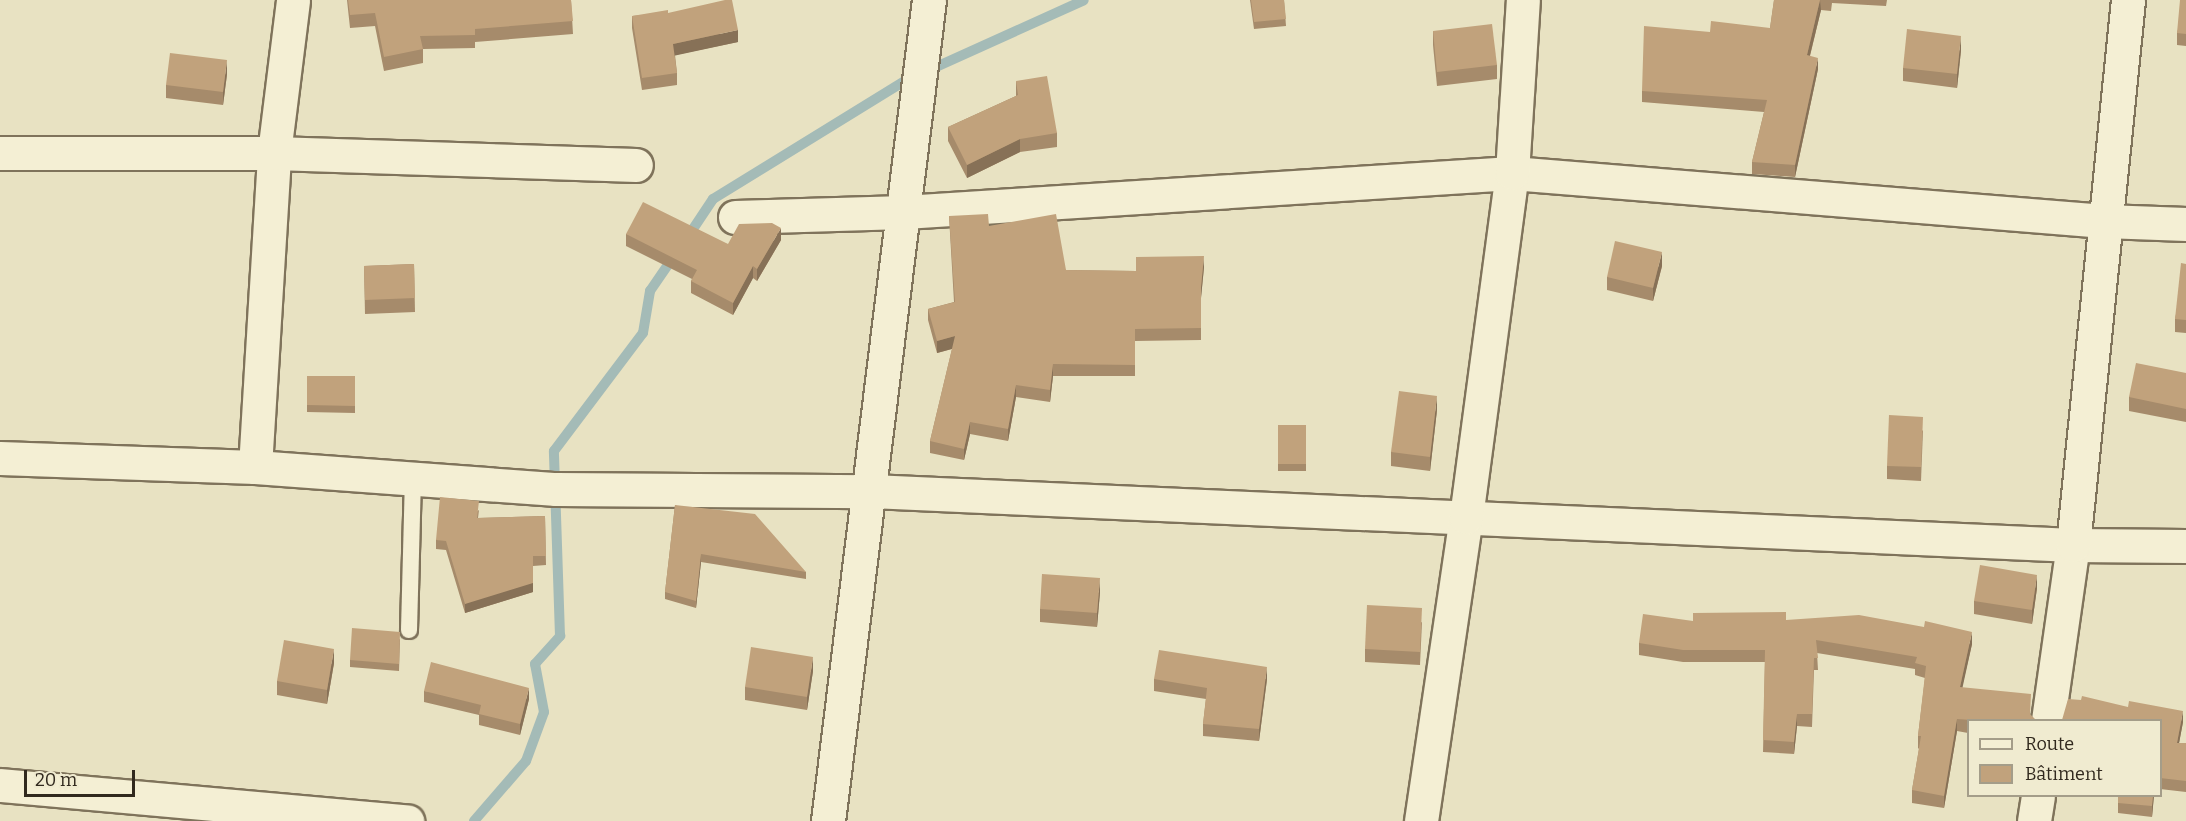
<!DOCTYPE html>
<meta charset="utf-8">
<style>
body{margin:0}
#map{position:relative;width:2186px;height:821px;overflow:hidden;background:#e8e2c2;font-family:Bitter,serif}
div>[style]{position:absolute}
.stream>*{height:10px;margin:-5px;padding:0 5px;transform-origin:5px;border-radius:5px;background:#a4bbb7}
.roads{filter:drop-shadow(2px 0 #7f735b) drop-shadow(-2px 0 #7f735b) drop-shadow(0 2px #7f735b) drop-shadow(0 -2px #7f735b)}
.lane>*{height:16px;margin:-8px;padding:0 8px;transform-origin:8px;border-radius:8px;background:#f4efd4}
.street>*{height:33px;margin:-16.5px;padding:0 16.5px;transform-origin:16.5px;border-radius:16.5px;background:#f4efd4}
.wall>*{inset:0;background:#a68b6b}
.shaded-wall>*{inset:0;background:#877157}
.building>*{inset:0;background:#c1a27c}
span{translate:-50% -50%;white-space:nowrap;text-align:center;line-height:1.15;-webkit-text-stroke:4.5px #f0ebd0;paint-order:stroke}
.legend{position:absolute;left:1967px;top:719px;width:195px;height:78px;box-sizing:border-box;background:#f0ebd0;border:2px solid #a49d89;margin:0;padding:8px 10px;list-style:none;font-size:18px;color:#31291e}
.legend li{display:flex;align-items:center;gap:12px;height:30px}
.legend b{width:30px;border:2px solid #a49d89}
.scale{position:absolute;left:24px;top:770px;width:111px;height:27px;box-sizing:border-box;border:3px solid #31291e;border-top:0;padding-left:8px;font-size:18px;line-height:21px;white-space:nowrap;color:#31291e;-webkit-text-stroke:4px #f0ebd0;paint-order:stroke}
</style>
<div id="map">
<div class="stream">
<i style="left:687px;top:238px;width:47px;rotate:-56.3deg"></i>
<i style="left:713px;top:199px;width:225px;rotate:-31.6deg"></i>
<i style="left:905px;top:81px;width:196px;rotate:-24.3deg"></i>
<i style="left:474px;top:821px;width:79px;rotate:-49.1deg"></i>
<i style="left:526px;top:761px;width:52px;rotate:-69.8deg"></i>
<i style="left:544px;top:712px;width:49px;rotate:-100.6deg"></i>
<i style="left:535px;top:664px;width:38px;rotate:-48deg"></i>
<i style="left:560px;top:636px;width:185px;rotate:-91.9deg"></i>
<i style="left:554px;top:451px;width:148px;rotate:-53deg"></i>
<i style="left:643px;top:333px;width:43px;rotate:-80.5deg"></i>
<i style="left:650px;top:291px;width:42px;rotate:-55.6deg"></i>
</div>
<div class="roads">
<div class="lane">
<i style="left:409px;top:630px;width:152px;rotate:-88.5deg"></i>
</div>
<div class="street">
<i style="left:0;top:153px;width:274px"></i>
<i style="left:274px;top:153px;width:362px;rotate:1.9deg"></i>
<i style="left:735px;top:217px;width:169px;rotate:-1.7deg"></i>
<i style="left:904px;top:212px;width:609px;rotate:-3.67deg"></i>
<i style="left:1512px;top:173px;width:594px;rotate:4.64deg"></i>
<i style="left:2104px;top:221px;width:82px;rotate:2.1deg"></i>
<i style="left:0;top:458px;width:255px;rotate:2deg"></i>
<i style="left:255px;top:467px;width:302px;rotate:4.2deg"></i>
<i style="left:556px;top:489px;width:315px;rotate:0.4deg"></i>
<i style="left:871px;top:491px;width:1203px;rotate:2.57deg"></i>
<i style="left:2073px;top:545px;width:113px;rotate:0.5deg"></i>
<i style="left:255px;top:467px;width:315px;rotate:-86.5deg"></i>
<i style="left:274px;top:153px;width:154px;rotate:-82.9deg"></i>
<i style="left:2048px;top:720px;width:177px;rotate:-81.9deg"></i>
<i style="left:2073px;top:545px;width:548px;rotate:-84.24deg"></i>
<i style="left:0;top:785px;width:409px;rotate:5.1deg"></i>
<i style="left:828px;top:821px;width:827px;rotate:-82.99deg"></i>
<i style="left:1421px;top:821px;width:307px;rotate:-81.6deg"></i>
<i style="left:1466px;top:517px;width:347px;rotate:-82.4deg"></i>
<i style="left:1512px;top:173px;width:173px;rotate:-86.4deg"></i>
<i style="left:2034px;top:821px;width:25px;rotate:-81deg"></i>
</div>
</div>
<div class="wall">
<i style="clip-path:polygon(347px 0,571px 0,573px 34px,475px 42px,475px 48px,423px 49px,423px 63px,384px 71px,375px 26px,350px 28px)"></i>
<i style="clip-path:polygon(1250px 0,1284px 0,1286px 26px,1254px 29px)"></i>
<i style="clip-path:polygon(1774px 0,1887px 0,1886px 6px,1832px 3px,1831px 11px,1821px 10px,1810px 56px,1818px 69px,1795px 177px,1752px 174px,1752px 162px,1764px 112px,1642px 102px,1642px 91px,1710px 32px,1770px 28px)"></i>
<i style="clip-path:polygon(2186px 0,2186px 46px,2177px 45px,2177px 33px)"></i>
<i style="clip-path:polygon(668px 13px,738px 42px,675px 55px,677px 73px,677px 85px,642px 90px,632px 28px,632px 16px)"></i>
<i style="clip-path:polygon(1433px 31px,1497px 65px,1497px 79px,1437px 86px,1433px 45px)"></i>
<i style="clip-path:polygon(1961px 50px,1957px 88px,1903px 81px,1903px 68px)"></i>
<i style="clip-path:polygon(227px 74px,223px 105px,166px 98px,166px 85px)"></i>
<i style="clip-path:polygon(1016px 81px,1057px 133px,1057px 147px,1020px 152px,967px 178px,948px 141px,948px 127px,1016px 96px)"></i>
<i style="clip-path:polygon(949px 216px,989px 226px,1066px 270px,1136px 271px,1204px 267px,1201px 297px,1201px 340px,1135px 341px,1135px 376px,1053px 376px,1050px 402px,1016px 397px,1008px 441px,970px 434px,964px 460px,930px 453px,930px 441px,952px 349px,937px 353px,928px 320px,928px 309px,954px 302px)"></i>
<i style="clip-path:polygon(626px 234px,728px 244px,781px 240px,757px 281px,753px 278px,733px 315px,691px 293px,691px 281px,692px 279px,626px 246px)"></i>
<i style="clip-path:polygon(414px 264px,415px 312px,365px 314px,364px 266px)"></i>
<i style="clip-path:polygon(2186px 264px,2186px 333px,2175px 332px,2175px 319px)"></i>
<i style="clip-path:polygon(1662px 266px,1653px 301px,1607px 290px,1607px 277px)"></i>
<i style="clip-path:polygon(2186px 373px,2186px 422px,2129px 411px,2129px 397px)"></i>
<i style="clip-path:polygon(307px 376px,355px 376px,355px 413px,307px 412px)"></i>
<i style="clip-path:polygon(1437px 410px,1430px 471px,1391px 466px,1391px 452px)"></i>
<i style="clip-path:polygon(1278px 425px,1306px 425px,1306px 471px,1278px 471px)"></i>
<i style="clip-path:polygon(1923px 430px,1921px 481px,1887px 479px,1887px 466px)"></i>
<i style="clip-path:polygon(675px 505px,806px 572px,806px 579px,701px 562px,696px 608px,665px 599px,665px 592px)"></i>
<i style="clip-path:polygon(479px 510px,478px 518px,545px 516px,546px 565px,533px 566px,533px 592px,465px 613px,446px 550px,436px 549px,436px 540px)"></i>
<i style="clip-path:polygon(2037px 588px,2032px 624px,1974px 614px,1974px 601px)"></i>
<i style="clip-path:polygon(1100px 592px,1097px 627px,1040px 622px,1040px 609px)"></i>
<i style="clip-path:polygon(1786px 620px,1972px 644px,1962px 687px,1968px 720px,1968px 733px,1957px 731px,1944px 808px,1912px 803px,1912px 790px,1919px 749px,1918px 748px,1918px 736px,1925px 678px,1915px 675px,1915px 669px,1817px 653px,1818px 670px,1814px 670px,1812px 727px,1797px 726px,1794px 754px,1763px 752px,1765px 662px,1683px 662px,1639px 655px,1639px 643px,1693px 621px)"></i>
<i style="clip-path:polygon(1422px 622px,1420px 665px,1365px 662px,1365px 649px)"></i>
<i style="clip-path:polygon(400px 639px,399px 671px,350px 667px,350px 660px)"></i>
<i style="clip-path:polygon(334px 663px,327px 704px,277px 695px,277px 681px)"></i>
<i style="clip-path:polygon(813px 671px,807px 710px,745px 700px,745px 687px)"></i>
<i style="clip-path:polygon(1154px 679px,1267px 679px,1259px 741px,1203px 736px,1203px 724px,1206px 699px,1154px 691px)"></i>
<i style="clip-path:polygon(424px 691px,529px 699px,520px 735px,479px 725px,479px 715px,424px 702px)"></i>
<i style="clip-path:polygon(2160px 720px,2183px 722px,2179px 743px,2186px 743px,2186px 792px,2160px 789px)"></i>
<i style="clip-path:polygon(2118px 795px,2154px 795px,2152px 817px,2118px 813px)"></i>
</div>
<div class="shaded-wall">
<i style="clip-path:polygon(1820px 0,1821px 10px,1807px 67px,1807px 55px)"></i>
<i style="clip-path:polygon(738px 30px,738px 42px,673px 56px,673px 44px)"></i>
<i style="clip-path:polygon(1961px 36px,1961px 50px,1957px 88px,1957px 74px)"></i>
<i style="clip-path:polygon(1818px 58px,1818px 69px,1795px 177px,1795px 165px)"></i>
<i style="clip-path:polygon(227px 60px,227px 74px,223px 105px,223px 92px)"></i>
<i style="clip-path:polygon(1020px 139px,1020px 152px,967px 178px,967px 165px)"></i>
<i style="clip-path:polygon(781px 228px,781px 240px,757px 281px,757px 269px)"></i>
<i style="clip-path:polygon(1662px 252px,1662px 266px,1653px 301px,1653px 288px)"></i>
<i style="clip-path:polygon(1204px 256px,1204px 267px,1201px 298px,1201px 287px)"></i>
<i style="clip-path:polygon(753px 266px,753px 278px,733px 315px,733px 303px)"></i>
<i style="clip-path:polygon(955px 336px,955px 348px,937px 353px,937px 341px)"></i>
<i style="clip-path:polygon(1053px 364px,1053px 376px,1050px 402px,1050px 390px)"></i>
<i style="clip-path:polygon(1016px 385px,1016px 397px,1008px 441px,1008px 429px)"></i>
<i style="clip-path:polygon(1437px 396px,1437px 410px,1430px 471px,1430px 457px)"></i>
<i style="clip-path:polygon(970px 422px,970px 434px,964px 460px,964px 449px)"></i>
<i style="clip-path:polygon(701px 554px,701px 562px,696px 608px,696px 601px)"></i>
<i style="clip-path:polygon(533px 556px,533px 592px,465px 613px,465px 604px)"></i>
<i style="clip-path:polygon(2037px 575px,2037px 588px,2032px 624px,2032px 610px)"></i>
<i style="clip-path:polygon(1100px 578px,1100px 592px,1097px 627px,1097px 613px)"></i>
<i style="clip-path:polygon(1972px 632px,1972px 644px,1960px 699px,1960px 687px)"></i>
<i style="clip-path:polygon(334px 649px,334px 663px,327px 704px,327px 690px)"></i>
<i style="clip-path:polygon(813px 657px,813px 671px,807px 710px,807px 697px)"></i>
<i style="clip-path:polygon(1267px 667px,1267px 679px,1259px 741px,1259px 729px)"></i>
<i style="clip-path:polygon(529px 688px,529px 699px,520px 735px,520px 724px)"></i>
<i style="clip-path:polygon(2183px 711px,2183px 722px,2177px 754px,2177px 743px)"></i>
<i style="clip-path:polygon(1797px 714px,1797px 726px,1794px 754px,1794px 742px)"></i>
<i style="clip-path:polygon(1957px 719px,1957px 731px,1944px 808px,1944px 796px)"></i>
<i style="clip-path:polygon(2153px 795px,2154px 795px,2152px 817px,2152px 806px)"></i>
</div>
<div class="building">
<i style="clip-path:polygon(348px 0,571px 0,573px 21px,475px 29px,475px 35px,420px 36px,423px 49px,384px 57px,375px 13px,350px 15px)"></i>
<i style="clip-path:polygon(725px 0,732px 0,738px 30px,673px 44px,677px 73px,642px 78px,632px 16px,668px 10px,668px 13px)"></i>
<i style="clip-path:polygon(1251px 0,1284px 0,1286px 19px,1254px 22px)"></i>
<i style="clip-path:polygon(1774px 0,1820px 0,1807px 55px,1818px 58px,1795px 165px,1752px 162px,1767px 100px,1642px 91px,1644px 26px,1710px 32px,1711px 21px,1770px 28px)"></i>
<i style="clip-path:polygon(2180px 0,2186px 0,2186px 34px,2177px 33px)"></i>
<i style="clip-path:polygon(1492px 24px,1497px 65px,1437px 72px,1433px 31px)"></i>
<i style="clip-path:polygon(1907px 29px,1961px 36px,1957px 74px,1903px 68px)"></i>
<i style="clip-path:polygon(170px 53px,227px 60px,223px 92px,166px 85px)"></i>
<i style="clip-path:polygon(1047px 76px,1057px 133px,1020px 139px,967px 165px,948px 127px,1018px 95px,1016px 81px)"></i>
<i style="clip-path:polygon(643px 202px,728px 244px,739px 224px,772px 223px,781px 228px,757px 269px,753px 266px,733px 303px,691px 281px,697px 270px,626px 234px)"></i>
<i style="clip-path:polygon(988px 214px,989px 226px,1056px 214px,1066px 270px,1136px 271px,1136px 257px,1204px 256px,1201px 287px,1201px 328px,1135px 329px,1135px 365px,1053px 364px,1050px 390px,1016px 385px,1008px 429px,970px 422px,964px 449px,930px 441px,955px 336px,937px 341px,928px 309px,955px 302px,949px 216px)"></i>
<i style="clip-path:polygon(1615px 241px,1662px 252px,1653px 288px,1607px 277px)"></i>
<i style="clip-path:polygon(2181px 263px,2186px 264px,2186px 320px,2175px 319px)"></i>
<i style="clip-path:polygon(414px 264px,415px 298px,365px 300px,364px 266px)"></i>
<i style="clip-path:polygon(2136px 363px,2186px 373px,2186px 409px,2129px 397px)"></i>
<i style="clip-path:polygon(307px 376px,355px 376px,355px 406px,307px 405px)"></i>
<i style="clip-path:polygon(1399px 391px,1437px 396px,1430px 457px,1391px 452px)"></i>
<i style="clip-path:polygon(1889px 415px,1923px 417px,1921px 467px,1887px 466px)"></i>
<i style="clip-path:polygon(1278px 425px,1306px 425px,1306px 464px,1278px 464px)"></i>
<i style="clip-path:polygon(440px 497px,479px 501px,477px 518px,545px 516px,546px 556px,533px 556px,533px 583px,465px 604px,446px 541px,436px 540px)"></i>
<i style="clip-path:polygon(675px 505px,755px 514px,806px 572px,701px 554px,696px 601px,665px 592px)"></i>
<i style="clip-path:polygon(1980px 565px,2037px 575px,2032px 610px,1974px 601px)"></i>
<i style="clip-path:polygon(1042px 574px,1100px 578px,1097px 613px,1040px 609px)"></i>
<i style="clip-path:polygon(1367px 605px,1422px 608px,1420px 652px,1365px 649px)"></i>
<i style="clip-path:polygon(1786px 612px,1786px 620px,1859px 615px,1924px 627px,1925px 621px,1972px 632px,1960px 687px,2031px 694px,2030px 714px,2036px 720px,1971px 720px,1957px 719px,1944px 796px,1912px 790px,1921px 736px,1918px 736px,1926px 666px,1915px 663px,1917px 657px,1816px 640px,1818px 658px,1814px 658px,1812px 714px,1797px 714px,1794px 742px,1763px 740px,1765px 650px,1683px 650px,1639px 643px,1643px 614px,1693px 621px,1693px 613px)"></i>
<i style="clip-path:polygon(352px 628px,400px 632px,399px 664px,350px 660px)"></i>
<i style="clip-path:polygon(284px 640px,334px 649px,327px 690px,277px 681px)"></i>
<i style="clip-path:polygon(751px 647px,813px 657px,807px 697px,745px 687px)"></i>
<i style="clip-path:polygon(1159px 650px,1267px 667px,1259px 729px,1203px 724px,1207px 688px,1154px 679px)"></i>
<i style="clip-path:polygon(431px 662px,529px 688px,520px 724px,479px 714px,481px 705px,424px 691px)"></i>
<i style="clip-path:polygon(2082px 696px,2128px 707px,2129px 701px,2183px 711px,2177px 743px,2186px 743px,2186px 781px,2160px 778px,2160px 720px,2062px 720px,2068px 699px,2081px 700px)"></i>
<i style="clip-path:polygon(2118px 795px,2153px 795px,2152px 806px,2118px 803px)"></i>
</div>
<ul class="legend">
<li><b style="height:8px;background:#f4efd4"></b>Route</li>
<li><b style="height:16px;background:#c1a27c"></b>Bâtiment</li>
</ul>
<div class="scale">20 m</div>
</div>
